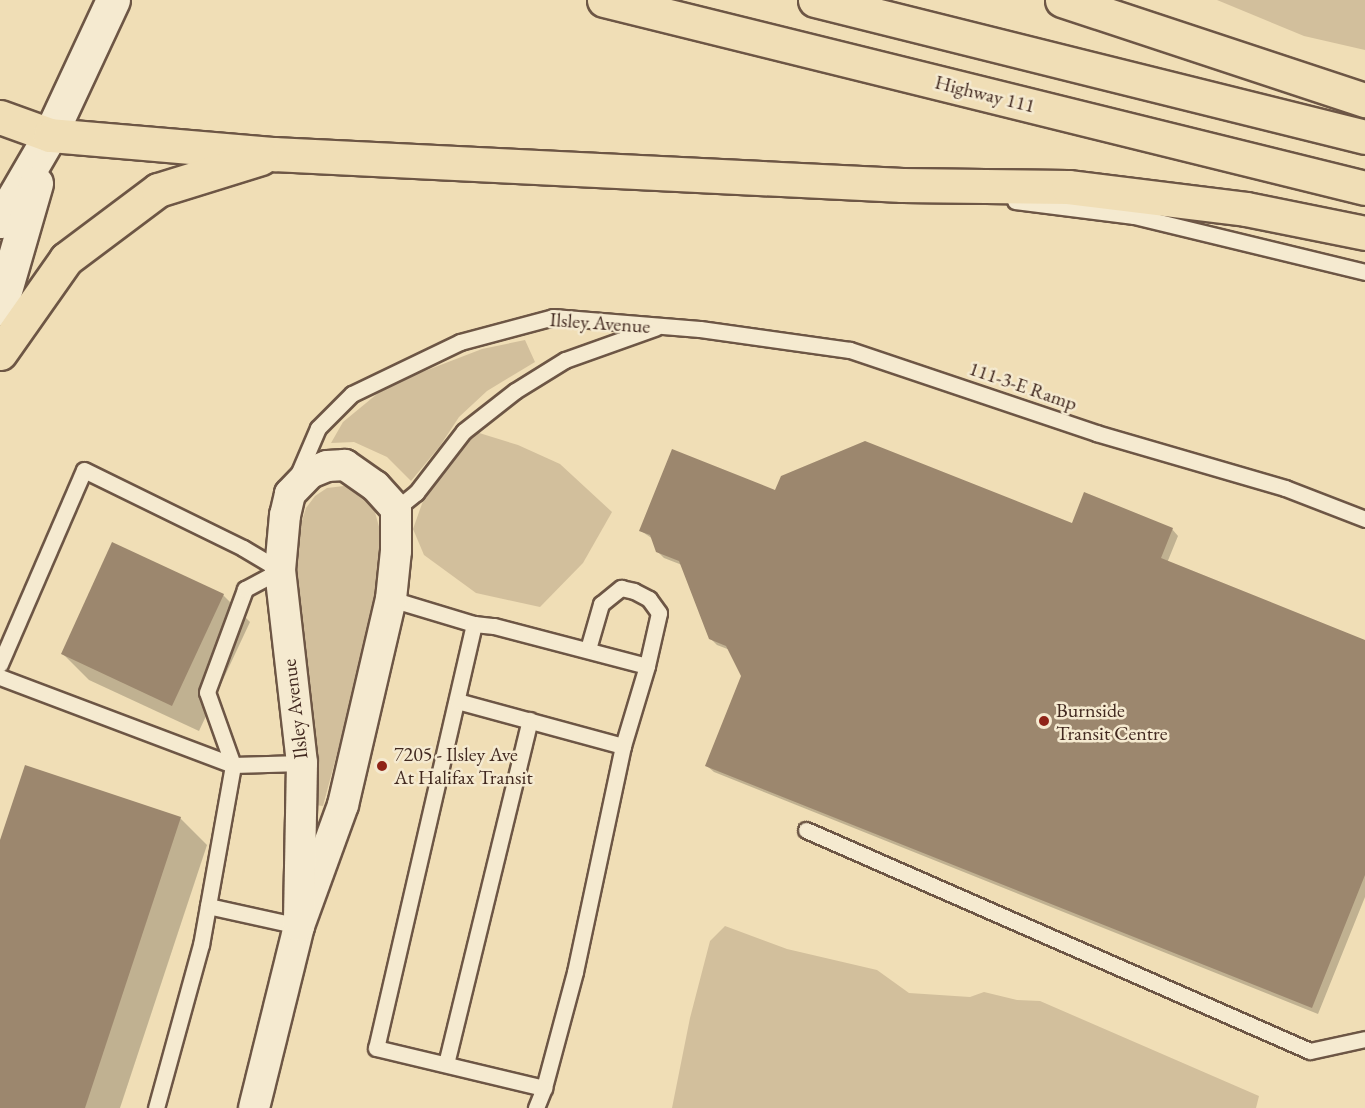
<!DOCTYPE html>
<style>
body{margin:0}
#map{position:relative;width:1365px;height:1108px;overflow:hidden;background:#f0deb6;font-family:"EB Garamond",serif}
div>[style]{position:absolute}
.green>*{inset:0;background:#d2bf9c}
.shadow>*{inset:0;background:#0003}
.building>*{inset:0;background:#9c876e}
.roads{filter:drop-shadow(2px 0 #6d5645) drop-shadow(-2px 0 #6d5645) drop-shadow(0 2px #6d5645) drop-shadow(0 -2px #6d5645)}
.service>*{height:15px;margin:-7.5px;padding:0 7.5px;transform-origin:7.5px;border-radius:7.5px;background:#f5ead0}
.minor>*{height:30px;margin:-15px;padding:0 15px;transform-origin:15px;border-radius:15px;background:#f5ead0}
.secondary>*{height:33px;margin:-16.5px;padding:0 16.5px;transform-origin:16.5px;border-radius:16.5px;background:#f5ead0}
.motorway>*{height:33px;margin:-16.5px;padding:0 16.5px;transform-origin:16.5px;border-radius:16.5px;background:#f0deb6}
.dots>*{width:16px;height:16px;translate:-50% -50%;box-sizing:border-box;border:3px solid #f5ead0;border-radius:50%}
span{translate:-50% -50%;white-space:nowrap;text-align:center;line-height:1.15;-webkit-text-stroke:5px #f5ead0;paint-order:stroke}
.street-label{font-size:20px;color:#41281f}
.poi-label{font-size:20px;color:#41281f}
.left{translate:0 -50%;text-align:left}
</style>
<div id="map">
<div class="green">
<i style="clip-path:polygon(1217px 0,1365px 0,1365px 50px,1304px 36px)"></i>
<i style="clip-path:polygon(525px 340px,535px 362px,487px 391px,459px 417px,440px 446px,411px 481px,387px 457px,354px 442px,331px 443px,343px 422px,377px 394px,404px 379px,482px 349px)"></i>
<i style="clip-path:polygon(476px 432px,518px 445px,560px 464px,612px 512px,583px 563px,540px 607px,476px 593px,424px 555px,413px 529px,434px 470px)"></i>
<i style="clip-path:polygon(344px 486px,361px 493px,373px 505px,381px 534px,381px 571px,360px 667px,323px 806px,315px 805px,313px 716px,297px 635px,295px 564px,299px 530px,306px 508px,315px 496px,327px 488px)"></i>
<i style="clip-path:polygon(725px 926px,787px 949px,877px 970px,909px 993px,970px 997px,984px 992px,1017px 1000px,1040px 1001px,1259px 1096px,1256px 1108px,672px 1108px,690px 1018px,710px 941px)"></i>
</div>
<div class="shadow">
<i style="clip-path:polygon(776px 492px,1073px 525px,1172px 529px,1178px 536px,1167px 563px,1365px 642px,1365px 897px,1318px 1014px,714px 772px,707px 766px,743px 676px,730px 650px,717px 645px,710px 638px,682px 565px,664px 558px,657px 551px,653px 539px,641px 531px)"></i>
<i style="clip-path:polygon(223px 595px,250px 622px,199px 731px,89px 680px,62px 653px)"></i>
<i style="clip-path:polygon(180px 818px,207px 845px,120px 1108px,0 1108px,0 845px)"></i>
</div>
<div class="building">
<i style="clip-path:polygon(865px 441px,1072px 523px,1084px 492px,1173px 528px,1161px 558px,1365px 640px,1365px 875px,1312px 1008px,705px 766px,741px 676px,726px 646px,709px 639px,679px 561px,656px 552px,650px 535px,639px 531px,672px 449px,775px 490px,781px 476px)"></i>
<i style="clip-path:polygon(112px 542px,224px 594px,172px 706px,61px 654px)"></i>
<i style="clip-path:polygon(25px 765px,181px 817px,85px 1108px,0 1108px,0 840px)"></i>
</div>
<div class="roads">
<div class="service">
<i style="left:1015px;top:201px;width:120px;rotate:7.2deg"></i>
<i style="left:1134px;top:216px;width:238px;rotate:13.6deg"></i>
<i style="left:297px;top:477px;width:53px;rotate:-66.8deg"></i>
<i style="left:318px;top:428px;width:48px;rotate:-45deg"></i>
<i style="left:352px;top:394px;width:120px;rotate:-25.7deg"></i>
<i style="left:460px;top:342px;width:96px;rotate:-15deg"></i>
<i style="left:553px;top:317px;width:147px;rotate:4.7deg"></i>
<i style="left:700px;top:329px;width:151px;rotate:8deg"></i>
<i style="left:850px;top:350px;width:260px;rotate:18.6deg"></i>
<i style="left:1096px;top:433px;width:197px;rotate:16.2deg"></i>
<i style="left:1285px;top:488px;width:86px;rotate:21.2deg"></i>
<i style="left:396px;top:509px;width:26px;rotate:-39deg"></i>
<i style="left:416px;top:493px;width:78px;rotate:-52.3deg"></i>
<i style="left:464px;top:431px;width:65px;rotate:-38.1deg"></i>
<i style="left:515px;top:391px;width:59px;rotate:-31.8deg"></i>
<i style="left:565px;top:360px;width:96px;rotate:-19.6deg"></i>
<i style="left:391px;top:599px;width:87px;rotate:16.8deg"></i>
<i style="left:474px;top:624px;width:20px;rotate:6deg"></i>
<i style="left:494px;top:626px;width:158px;rotate:14.7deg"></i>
<i style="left:647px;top:666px;width:84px;rotate:106.7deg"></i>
<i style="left:623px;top:746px;width:231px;rotate:102deg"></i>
<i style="left:575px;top:972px;width:120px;rotate:105deg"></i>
<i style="left:544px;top:1088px;width:22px;rotate:112deg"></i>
<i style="left:474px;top:624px;width:435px;rotate:103deg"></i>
<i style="left:376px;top:1048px;width:173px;rotate:13.4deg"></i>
<i style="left:588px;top:649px;width:47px;rotate:-73.9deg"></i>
<i style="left:601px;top:604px;width:26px;rotate:-39deg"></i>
<i style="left:621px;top:588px;width:13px;rotate:13deg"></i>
<i style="left:634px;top:591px;width:17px;rotate:28deg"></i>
<i style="left:649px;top:599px;width:17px;rotate:54deg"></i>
<i style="left:659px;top:613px;width:54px;rotate:102.8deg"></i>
<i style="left:0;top:664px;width:211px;rotate:-66.6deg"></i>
<i style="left:84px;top:470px;width:177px;rotate:26.1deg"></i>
<i style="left:243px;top:548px;width:43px;rotate:30.7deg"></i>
<i style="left:0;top:677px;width:249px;rotate:20.7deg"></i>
<i style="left:233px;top:765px;width:69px;rotate:-1.7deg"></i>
<i style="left:457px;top:701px;width:172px;rotate:15.2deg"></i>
<i style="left:806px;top:830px;width:550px;rotate:23.68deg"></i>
<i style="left:1310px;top:1051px;width:56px;rotate:-12.3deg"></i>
<i style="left:208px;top:906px;width:93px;rotate:12.4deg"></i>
<i style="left:446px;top:1064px;width:354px;rotate:-76.3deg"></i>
<i style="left:156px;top:1108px;width:169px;rotate:-74.6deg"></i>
<i style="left:201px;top:945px;width:183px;rotate:-79.9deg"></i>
<i style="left:233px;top:765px;width:77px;rotate:-109.6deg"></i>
<i style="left:207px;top:692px;width:110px;rotate:-69.7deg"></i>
<i style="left:245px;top:589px;width:40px;rotate:-28deg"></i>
</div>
<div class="minor">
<i style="left:254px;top:1108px;width:187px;rotate:-76.1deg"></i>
<i style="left:299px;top:926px;width:129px;rotate:-70deg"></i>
<i style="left:343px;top:805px;width:212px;rotate:-76.9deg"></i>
<i style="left:391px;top:599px;width:48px;rotate:-84.1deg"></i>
<i style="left:396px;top:551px;width:42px;rotate:-90deg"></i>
<i style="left:396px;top:509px;width:31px;rotate:-132deg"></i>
<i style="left:375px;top:486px;width:37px;rotate:-145deg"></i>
<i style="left:345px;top:465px;width:18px;rotate:177deg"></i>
<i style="left:327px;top:466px;width:18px;rotate:158deg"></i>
<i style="left:310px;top:473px;width:29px;rotate:134deg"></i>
<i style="left:290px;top:494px;width:22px;rotate:103deg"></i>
<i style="left:285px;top:515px;width:55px;rotate:95.2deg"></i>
<i style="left:280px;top:570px;width:194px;rotate:83.5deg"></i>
<i style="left:302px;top:763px;width:163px;rotate:91.1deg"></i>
</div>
<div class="secondary">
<i style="left:0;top:221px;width:99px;rotate:-59.8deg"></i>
<i style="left:50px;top:135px;width:149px;rotate:-65deg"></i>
<i style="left:0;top:308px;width:130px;rotate:-73.9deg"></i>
</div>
<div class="motorway">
<i style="left:604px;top:0;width:784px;rotate:13.88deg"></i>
<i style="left:815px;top:0;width:567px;rotate:13.99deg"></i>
<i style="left:1062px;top:0;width:319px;rotate:18.3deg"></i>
<i style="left:0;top:117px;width:53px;rotate:19.8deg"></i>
<i style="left:50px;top:135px;width:224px;rotate:4.9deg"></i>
<i style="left:273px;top:154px;width:630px;rotate:2.82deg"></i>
<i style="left:902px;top:185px;width:166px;rotate:0.7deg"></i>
<i style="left:1068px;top:187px;width:179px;rotate:7deg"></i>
<i style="left:1246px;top:209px;width:121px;rotate:11.4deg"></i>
<i style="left:0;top:353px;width:115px;rotate:-54.9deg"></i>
<i style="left:66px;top:259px;width:115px;rotate:-36.9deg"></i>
<i style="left:158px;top:190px;width:108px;rotate:-17.3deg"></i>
</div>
</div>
<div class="dots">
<i style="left:1044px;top:721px;background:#8f2418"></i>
<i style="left:382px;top:766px;background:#8f2418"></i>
</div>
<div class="street-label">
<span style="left:985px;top:94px;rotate:14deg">Highway 111</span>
<span style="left:600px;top:323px;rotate:4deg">Ilsley Avenue</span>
<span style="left:1023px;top:386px;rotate:19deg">111-3-E Ramp</span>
<span style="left:295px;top:709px;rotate:-97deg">Ilsley Avenue</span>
</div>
<div class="poi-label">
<span class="left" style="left:1056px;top:722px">Burnside<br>Transit Centre</span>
<span class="left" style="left:394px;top:766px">7205 - Ilsley Ave<br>At Halifax Transit</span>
</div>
</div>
